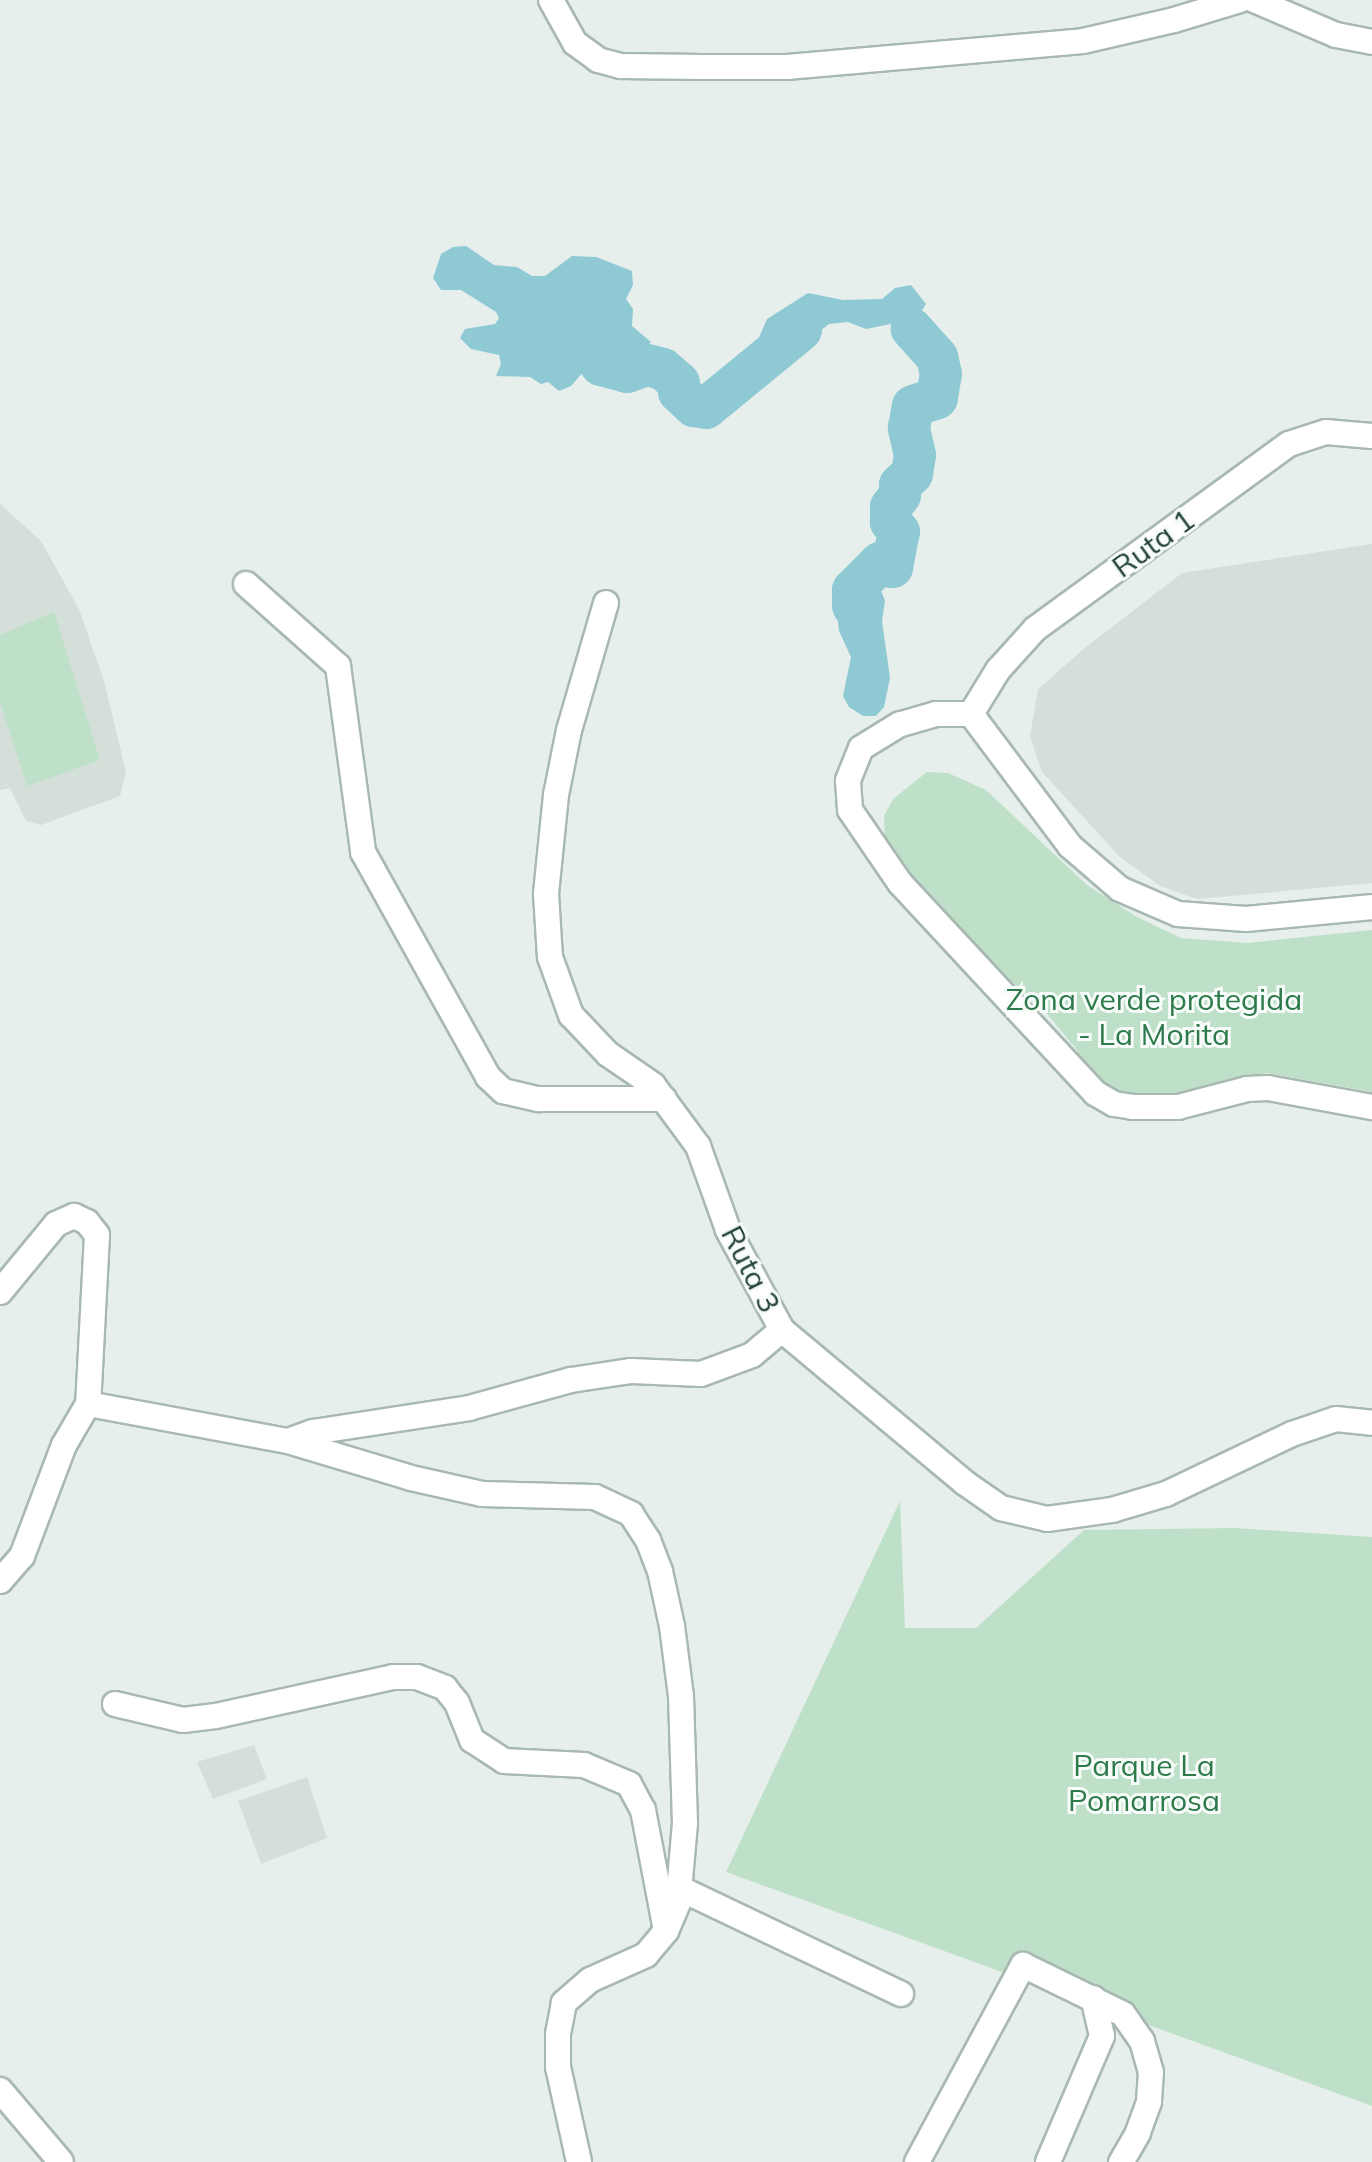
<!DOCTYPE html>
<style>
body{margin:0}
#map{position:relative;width:1372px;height:2162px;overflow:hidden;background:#e6efeb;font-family:Mulish,sans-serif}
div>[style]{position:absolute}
.built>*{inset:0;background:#d4dfda}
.green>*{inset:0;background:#bfe0c8}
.water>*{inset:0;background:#8ec9d4}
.river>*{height:42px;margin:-21px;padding:0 21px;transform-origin:21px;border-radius:21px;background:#8ec9d4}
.roads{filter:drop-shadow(2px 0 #a8b8b2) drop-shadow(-2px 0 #a8b8b2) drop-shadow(0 2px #a8b8b2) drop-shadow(0 -2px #a8b8b2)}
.minor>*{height:24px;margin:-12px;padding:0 12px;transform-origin:12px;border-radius:12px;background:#fff}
span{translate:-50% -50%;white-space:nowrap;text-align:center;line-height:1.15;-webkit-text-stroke:6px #f7fbf9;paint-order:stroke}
.street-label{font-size:30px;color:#24423a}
.park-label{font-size:30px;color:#2d7a4b}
</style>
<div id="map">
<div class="built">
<i style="clip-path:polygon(0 504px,41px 541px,79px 609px,104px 681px,126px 772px,120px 796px,41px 825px,26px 821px,10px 788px,0 790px)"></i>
<i style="clip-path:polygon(1372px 544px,1372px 883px,1197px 899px,1160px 886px,1119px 856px,1042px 772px,1030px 736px,1038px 689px,1086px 647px,1182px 573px)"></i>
<i style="clip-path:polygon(254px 1745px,267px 1779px,213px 1799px,197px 1762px)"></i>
<i style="clip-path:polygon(307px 1777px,327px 1838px,261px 1864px,238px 1801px)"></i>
</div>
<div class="green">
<i style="clip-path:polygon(54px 612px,100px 760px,27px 786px,0 702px,0 635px)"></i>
<i style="clip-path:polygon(927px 772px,948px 773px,986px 790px,1087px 885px,1137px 917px,1181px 938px,1247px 943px,1372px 930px,1372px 1092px,1267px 1073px,1175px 1098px,1122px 1095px,1109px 1087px,1089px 1072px,1077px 1050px,1043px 1009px,988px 960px,908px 879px,885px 844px,884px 816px,893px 799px)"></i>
<i style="clip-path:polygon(900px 1501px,905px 1628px,976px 1628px,1084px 1530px,1234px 1528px,1372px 1537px,1372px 2106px,726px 1872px)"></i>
</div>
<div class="water">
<i style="clip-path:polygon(466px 246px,494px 265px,517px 267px,532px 276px,545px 276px,572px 256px,596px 257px,632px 271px,633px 285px,626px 299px,633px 309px,632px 326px,651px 342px,644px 349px,608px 352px,591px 363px,571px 386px,559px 391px,548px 382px,541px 384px,530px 377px,496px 376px,501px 364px,499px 355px,471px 349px,460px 338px,465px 329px,495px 324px,499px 318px,496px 312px,461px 290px,441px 290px,433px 278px,441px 254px,453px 247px)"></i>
<i style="clip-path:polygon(911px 285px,926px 304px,917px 318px,919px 324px,925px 331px,945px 338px,948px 344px,948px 370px,941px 374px,933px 373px,927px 367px,926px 354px,908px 339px,900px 322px,866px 329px,848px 322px,829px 324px,775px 365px,758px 367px,758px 340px,767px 319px,808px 293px,843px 300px,882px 299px,895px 288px)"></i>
<i style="clip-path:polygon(880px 563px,892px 567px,879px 585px,885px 601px,882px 621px,890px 678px,884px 707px,876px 716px,863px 716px,849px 707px,843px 696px,851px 657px,839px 631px,835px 599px,848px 579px)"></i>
</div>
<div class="river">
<i style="left:562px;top:318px;width:33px;rotate:43deg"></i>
<i style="left:586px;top:340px;width:29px;rotate:59deg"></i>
<i style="left:601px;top:365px;width:27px;rotate:15deg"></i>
<i style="left:627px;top:372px;width:21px;rotate:-19deg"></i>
<i style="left:647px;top:365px;width:16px;rotate:14deg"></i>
<i style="left:663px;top:369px;width:21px;rotate:41deg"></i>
<i style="left:679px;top:383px;width:9px;rotate:90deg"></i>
<i style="left:679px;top:392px;width:21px;rotate:43deg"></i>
<i style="left:694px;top:406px;width:12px;rotate:9deg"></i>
<i style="left:706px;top:408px;width:123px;rotate:-39.4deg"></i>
<i style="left:853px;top:606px;width:16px;rotate:-90deg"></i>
<i style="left:853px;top:590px;width:38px;rotate:-45deg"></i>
<i style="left:880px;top:563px;width:13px;rotate:18deg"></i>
<i style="left:892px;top:567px;width:36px;rotate:-79deg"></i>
<i style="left:899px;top:532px;width:13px;rotate:-129deg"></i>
<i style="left:891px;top:522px;width:15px;rotate:-90deg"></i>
<i style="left:891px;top:507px;width:15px;rotate:-53deg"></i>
<i style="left:900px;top:495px;width:10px;rotate:-90deg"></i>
<i style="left:900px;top:485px;width:16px;rotate:-43deg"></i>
<i style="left:912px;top:474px;width:19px;rotate:-81deg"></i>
<i style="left:915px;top:455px;width:28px;rotate:-103deg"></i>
<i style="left:909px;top:428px;width:22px;rotate:-80deg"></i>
<i style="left:913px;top:406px;width:25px;rotate:-18deg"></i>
<i style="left:937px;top:398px;width:24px;rotate:-81deg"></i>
<i style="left:941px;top:374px;width:17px;rotate:-103deg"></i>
<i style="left:937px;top:357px;width:38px;rotate:-132deg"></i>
</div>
<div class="roads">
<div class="minor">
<i style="left:551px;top:0;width:49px;rotate:60.8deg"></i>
<i style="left:575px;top:43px;width:29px;rotate:36deg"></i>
<i style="left:598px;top:60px;width:24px;rotate:15deg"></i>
<i style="left:621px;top:66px;width:82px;rotate:0.7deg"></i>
<i style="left:703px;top:67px;width:84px"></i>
<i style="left:787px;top:67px;width:297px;rotate:-5deg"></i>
<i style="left:1083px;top:41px;width:93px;rotate:-13deg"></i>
<i style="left:1174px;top:20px;width:69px;rotate:-16.9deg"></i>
<i style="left:1254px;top:0;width:89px;rotate:23.1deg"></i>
<i style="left:1336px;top:35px;width:37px;rotate:11deg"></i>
<i style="left:246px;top:584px;width:123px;rotate:41.7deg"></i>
<i style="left:338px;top:666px;width:188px;rotate:82.3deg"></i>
<i style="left:363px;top:852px;width:257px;rotate:60.9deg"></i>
<i style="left:488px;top:1077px;width:21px;rotate:43deg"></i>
<i style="left:503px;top:1091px;width:37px;rotate:13deg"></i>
<i style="left:539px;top:1099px;width:125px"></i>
<i style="left:606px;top:603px;width:132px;rotate:106.2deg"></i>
<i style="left:569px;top:730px;width:66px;rotate:101.3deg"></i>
<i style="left:556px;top:795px;width:100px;rotate:95.8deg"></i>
<i style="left:546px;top:894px;width:63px;rotate:86.4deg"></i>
<i style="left:550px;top:957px;width:62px;rotate:70.1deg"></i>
<i style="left:571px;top:1015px;width:54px;rotate:46.5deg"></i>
<i style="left:608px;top:1054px;width:55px;rotate:34.6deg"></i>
<i style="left:653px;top:1085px;width:76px;rotate:53.6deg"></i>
<i style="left:698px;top:1146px;width:89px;rotate:70.3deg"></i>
<i style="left:728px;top:1230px;width:114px;rotate:61.6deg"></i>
<i style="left:782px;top:1330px;width:239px;rotate:39.9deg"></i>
<i style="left:965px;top:1483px;width:44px;rotate:34.8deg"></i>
<i style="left:1001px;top:1508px;width:47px;rotate:13.4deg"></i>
<i style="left:1047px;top:1519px;width:66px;rotate:-7.9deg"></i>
<i style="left:1112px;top:1510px;width:56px;rotate:-16.5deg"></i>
<i style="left:1166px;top:1494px;width:140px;rotate:-25.5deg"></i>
<i style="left:1292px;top:1434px;width:46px;rotate:-18.8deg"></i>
<i style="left:1336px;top:1419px;width:36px;rotate:6deg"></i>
<i style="left:971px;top:714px;width:35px;rotate:180deg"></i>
<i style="left:936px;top:714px;width:37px;rotate:164deg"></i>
<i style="left:900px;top:724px;width:46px;rotate:148.4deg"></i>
<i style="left:861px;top:748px;width:35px;rotate:112deg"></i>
<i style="left:848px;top:781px;width:29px;rotate:86deg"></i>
<i style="left:850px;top:810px;width:88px;rotate:55.6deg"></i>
<i style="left:900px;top:883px;width:287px;rotate:47.1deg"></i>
<i style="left:1095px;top:1093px;width:22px;rotate:30deg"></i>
<i style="left:1114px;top:1104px;width:19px;rotate:9deg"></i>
<i style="left:1133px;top:1107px;width:45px"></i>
<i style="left:1178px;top:1107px;width:71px;rotate:-14.6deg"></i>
<i style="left:1247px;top:1089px;width:21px;rotate:-3deg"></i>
<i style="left:1268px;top:1088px;width:106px;rotate:10.4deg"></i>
<i style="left:971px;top:714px;width:52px;rotate:-58.5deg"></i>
<i style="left:998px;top:670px;width:55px;rotate:-47.9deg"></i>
<i style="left:1035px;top:629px;width:314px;rotate:-36.1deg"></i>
<i style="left:1289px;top:444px;width:39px;rotate:-18deg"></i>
<i style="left:1326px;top:432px;width:46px;rotate:5deg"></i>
<i style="left:971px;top:714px;width:165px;rotate:53.1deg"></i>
<i style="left:1070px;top:846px;width:66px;rotate:40.7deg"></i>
<i style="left:1120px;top:889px;width:63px;rotate:23.3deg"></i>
<i style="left:1178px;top:914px;width:68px;rotate:4.2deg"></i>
<i style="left:1246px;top:919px;width:127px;rotate:-5.4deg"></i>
<i style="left:0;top:1292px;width:88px;rotate:-50.5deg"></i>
<i style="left:56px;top:1224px;width:20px;rotate:-24deg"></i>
<i style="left:74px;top:1216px;width:14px;rotate:25deg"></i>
<i style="left:87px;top:1222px;width:16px;rotate:52deg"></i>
<i style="left:97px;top:1235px;width:169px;rotate:93deg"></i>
<i style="left:88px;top:1404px;width:48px;rotate:120.3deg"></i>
<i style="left:64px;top:1445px;width:119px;rotate:110.7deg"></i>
<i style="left:22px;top:1556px;width:33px;rotate:131deg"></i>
<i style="left:88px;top:1404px;width:203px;rotate:10.5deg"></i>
<i style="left:288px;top:1441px;width:128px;rotate:16.7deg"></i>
<i style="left:411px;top:1478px;width:73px;rotate:12.7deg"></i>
<i style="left:482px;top:1494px;width:113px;rotate:1.5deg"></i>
<i style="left:595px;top:1497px;width:40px;rotate:25deg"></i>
<i style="left:631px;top:1514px;width:31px;rotate:57deg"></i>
<i style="left:648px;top:1540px;width:33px;rotate:69deg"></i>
<i style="left:660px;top:1571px;width:56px;rotate:77.7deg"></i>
<i style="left:672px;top:1626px;width:71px;rotate:82.7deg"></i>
<i style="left:681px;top:1696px;width:127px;rotate:88.2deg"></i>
<i style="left:685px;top:1823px;width:80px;rotate:95deg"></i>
<i style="left:678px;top:1903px;width:30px;rotate:113deg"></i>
<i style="left:666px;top:1931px;width:31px;rotate:130deg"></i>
<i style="left:646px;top:1955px;width:61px;rotate:155.9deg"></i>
<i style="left:590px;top:1980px;width:35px;rotate:139deg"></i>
<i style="left:564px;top:2003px;width:32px;rotate:101deg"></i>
<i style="left:558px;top:2034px;width:33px;rotate:90deg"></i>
<i style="left:558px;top:2067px;width:97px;rotate:77.5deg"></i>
<i style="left:288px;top:1441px;width:27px;rotate:-20deg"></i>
<i style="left:313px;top:1432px;width:158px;rotate:-8.7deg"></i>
<i style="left:469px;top:1408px;width:106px;rotate:-15.4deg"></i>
<i style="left:571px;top:1380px;width:61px;rotate:-8.5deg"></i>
<i style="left:631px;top:1371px;width:70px;rotate:2.5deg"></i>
<i style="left:701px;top:1374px;width:54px;rotate:-20.4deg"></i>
<i style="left:752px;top:1355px;width:39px;rotate:-40deg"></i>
<i style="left:115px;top:1704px;width:70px;rotate:13.2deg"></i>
<i style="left:183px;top:1720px;width:33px;rotate:-7deg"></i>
<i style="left:216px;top:1716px;width:181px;rotate:-12.4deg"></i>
<i style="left:393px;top:1677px;width:24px"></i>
<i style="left:417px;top:1677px;width:30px;rotate:21deg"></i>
<i style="left:445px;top:1688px;width:19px;rotate:51deg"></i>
<i style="left:457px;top:1703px;width:40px;rotate:68deg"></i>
<i style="left:472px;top:1740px;width:38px;rotate:33deg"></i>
<i style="left:504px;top:1761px;width:80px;rotate:2.9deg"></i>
<i style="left:584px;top:1765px;width:49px;rotate:22.9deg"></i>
<i style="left:629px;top:1784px;width:30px;rotate:62deg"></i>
<i style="left:643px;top:1810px;width:123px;rotate:79.2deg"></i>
<i style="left:679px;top:1888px;width:246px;rotate:25.5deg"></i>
<i style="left:0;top:2090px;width:94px;rotate:49.7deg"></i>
<i style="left:917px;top:2162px;width:224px;rotate:-61.7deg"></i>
<i style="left:1023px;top:1965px;width:111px;rotate:26.1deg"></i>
<i style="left:1123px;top:2014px;width:33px;rotate:55deg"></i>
<i style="left:1142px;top:2041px;width:32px;rotate:74deg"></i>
<i style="left:1151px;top:2072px;width:30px;rotate:94deg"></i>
<i style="left:1149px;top:2102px;width:33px;rotate:110deg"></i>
<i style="left:1138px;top:2133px;width:34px;rotate:120deg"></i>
<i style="left:1048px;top:2162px;width:137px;rotate:-66.8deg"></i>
<i style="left:1102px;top:2036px;width:39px;rotate:-103deg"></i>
</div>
</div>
<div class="street-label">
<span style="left:1153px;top:543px;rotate:-36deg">Ruta 1</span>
<span style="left:751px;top:1269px;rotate:63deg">Ruta 3</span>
</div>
<div class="park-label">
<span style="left:1154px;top:1016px">Zona verde protegida<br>- La Morita</span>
<span style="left:1144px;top:1782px">Parque La<br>Pomarrosa</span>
</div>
</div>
